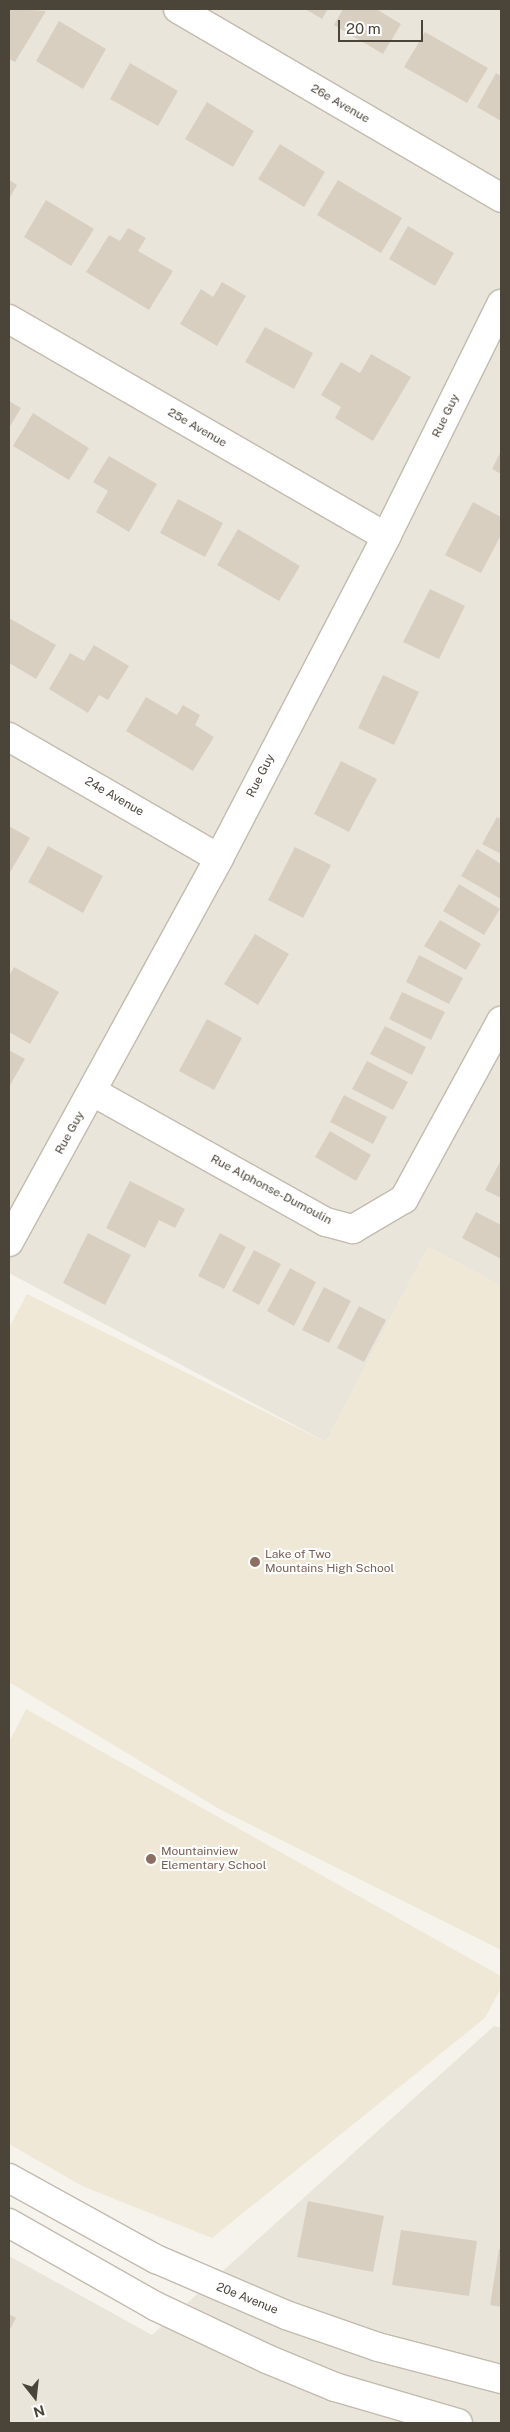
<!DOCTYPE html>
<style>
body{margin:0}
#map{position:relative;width:510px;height:2432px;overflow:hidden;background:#f6f3ec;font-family:"Public Sans",sans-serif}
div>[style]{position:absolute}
.residential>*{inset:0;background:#eae5da}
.education>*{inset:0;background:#efe8d6}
.building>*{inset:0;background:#d8cfc1}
.roads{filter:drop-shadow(1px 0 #c2bbae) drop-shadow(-1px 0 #c2bbae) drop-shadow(0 1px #c2bbae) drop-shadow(0 -1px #c2bbae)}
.minor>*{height:28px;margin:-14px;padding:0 14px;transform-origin:14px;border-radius:14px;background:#fff}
.dots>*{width:14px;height:14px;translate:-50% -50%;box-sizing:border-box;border:2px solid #fff;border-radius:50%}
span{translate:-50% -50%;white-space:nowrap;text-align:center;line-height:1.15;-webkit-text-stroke:4px #fff;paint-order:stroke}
.street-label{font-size:12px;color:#4b4439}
.education-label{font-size:12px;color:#785e54}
.left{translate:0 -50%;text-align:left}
.frame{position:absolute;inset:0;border:10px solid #4b4439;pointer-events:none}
.north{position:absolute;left:10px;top:2372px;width:50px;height:50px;-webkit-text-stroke:4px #fff;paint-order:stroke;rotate:164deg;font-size:14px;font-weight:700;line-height:20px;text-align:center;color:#4b4439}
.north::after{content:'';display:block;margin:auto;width:18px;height:22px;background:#4b4439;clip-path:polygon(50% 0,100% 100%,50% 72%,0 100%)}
.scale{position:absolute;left:338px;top:20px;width:85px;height:22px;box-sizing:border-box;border:2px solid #4b4439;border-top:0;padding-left:6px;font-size:15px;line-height:18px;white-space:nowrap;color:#4b4439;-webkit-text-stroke:4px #fff;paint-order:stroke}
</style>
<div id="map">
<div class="residential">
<i style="clip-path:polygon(9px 9px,501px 9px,501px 1286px,428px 1247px,326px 1442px,9px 1273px)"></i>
<i style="clip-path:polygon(494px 2026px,501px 2028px,501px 2423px,9px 2423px,9px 2256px,152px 2335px)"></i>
</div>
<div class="education">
<i style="clip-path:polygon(428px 1247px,501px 1286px,501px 1950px,221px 1810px,9px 1682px,9px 1328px,27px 1294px,326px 1442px)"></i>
<i style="clip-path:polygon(26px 1709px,501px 1976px,501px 1988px,485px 2018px,212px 2238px,82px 2186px,9px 2144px,9px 1742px)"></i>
</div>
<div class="building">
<i style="clip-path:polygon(9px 9px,46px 11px,15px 62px,9px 59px)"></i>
<i style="clip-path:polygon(305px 9px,328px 9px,322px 19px)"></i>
<i style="clip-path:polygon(343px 9px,376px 9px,401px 24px,383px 54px,334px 25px)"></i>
<i style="clip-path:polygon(59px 21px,106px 49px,83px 89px,36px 61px)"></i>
<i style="clip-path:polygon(425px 32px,488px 68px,467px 103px,404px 67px)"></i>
<i style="clip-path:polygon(130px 63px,178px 91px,158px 126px,110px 99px)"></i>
<i style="clip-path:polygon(496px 73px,501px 76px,501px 121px,477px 107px)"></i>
<i style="clip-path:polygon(207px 102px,254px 131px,233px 167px,185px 139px)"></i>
<i style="clip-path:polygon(280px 144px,325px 172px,304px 207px,258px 179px)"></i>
<i style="clip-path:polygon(9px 180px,17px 185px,9px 199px)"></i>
<i style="clip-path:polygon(338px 180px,402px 218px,381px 253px,317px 215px)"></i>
<i style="clip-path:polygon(46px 200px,94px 229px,71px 266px,24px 237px)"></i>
<i style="clip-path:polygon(408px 226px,454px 253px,435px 286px,389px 259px)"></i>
<i style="clip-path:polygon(128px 228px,146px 238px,138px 251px,173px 271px,149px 310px,86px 272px,109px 235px,120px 241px)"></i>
<i style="clip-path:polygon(222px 282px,246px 296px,217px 346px,180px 324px,201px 289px,213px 297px)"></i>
<i style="clip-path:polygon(265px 327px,313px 353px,294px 389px,245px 362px)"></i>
<i style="clip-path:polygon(371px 354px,411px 377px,373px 441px,335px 418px,341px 407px,321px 395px,341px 362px,360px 373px)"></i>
<i style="clip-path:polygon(9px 401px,21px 408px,9px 428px)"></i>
<i style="clip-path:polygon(33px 413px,89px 448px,69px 480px,13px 446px)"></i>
<i style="clip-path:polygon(501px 451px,501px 474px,492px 469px)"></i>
<i style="clip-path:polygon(109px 456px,157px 484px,129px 532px,96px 512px,108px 491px,93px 482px)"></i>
<i style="clip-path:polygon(178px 499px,223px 523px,205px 557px,160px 533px)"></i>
<i style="clip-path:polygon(473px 502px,501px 517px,501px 535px,481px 573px,445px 555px)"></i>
<i style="clip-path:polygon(238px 529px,300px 566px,279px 601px,217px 565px)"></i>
<i style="clip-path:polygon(430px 589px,465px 606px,439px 659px,403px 642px)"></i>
<i style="clip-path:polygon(9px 618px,56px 645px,36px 679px,9px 663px)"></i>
<i style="clip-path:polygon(94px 645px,129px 666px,108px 700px,99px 695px,88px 713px,49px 689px,70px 653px,84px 661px)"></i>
<i style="clip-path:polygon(383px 675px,419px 692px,394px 745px,358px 728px)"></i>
<i style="clip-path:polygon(146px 697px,177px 715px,183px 705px,200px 715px,195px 725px,214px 737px,193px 771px,126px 731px)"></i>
<i style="clip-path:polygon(341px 761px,377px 779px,349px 832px,314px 814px)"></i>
<i style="clip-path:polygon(497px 817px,501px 819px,501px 854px,482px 844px)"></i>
<i style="clip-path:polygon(9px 826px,30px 838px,9px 874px)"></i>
<i style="clip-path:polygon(48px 846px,103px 876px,83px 913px,28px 882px)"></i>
<i style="clip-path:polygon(295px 847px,331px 865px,303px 918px,268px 900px)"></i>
<i style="clip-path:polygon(477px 849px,501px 864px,501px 899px,461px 876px)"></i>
<i style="clip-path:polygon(459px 884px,500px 909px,484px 935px,443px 911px)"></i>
<i style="clip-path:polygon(440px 920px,481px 944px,466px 970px,424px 946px)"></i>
<i style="clip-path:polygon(255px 934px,289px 954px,258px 1005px,224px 984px)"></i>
<i style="clip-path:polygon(419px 955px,463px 978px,449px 1004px,406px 982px)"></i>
<i style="clip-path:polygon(14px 967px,59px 992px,30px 1044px,9px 1032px,9px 976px)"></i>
<i style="clip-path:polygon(402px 992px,445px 1012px,431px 1040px,389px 1019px)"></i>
<i style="clip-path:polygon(207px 1019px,242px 1038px,214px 1090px,179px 1071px)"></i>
<i style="clip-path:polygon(385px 1026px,426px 1047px,412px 1075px,370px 1054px)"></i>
<i style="clip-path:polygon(9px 1050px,25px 1059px,9px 1087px)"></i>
<i style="clip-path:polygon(367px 1061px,408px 1082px,393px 1110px,352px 1089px)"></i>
<i style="clip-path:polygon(344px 1095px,387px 1117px,373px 1144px,330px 1122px)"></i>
<i style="clip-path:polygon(330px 1131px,371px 1155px,356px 1181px,315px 1157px)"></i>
<i style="clip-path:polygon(501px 1160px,501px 1198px,485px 1190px)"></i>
<i style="clip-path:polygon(130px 1181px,185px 1209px,175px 1228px,159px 1220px,145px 1248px,106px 1228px)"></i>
<i style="clip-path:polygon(476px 1212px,501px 1225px,501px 1259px,462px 1238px)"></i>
<i style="clip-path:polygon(88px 1233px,131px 1255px,105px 1305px,63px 1283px)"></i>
<i style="clip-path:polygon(220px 1233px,246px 1247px,224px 1289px,198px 1276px)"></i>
<i style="clip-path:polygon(254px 1250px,281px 1264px,259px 1305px,232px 1291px)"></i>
<i style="clip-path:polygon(290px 1268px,316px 1282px,294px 1326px,267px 1311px)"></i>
<i style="clip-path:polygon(324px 1287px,351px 1301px,329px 1343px,302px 1330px)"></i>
<i style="clip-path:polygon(359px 1306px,386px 1320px,364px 1362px,337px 1348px)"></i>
<i style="clip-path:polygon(308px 2201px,384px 2216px,373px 2272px,297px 2257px)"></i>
<i style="clip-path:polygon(401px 2230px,477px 2241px,469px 2296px,392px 2285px)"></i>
<i style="clip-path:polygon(499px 2249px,501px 2250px,501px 2307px,490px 2305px)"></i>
<i style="clip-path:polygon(9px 2314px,16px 2318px,9px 2331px)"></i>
</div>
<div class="roads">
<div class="minor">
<i style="left:178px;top:9px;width:374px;rotate:30.3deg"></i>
<i style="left:9px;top:319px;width:435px;rotate:30deg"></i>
<i style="left:9px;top:737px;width:242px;rotate:30deg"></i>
<i style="left:93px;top:1092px;width:267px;rotate:29.2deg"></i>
<i style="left:326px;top:1222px;width:28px;rotate:15deg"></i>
<i style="left:353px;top:1229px;width:59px;rotate:-30.5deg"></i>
<i style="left:404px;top:1199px;width:203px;rotate:-61.4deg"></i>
<i style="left:9px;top:1242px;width:438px;rotate:-61.3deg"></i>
<i style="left:219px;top:858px;width:362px;rotate:-62.5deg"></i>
<i style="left:386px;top:537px;width:260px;rotate:-63.7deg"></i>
<i style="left:9px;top:2178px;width:168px;rotate:28.9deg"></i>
<i style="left:156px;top:2259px;width:142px;rotate:23.3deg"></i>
<i style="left:286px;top:2315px;width:97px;rotate:19.2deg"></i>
<i style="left:378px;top:2347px;width:127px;rotate:14.6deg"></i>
<i style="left:9px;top:2223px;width:168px;rotate:29.6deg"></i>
<i style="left:155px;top:2306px;width:124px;rotate:25.3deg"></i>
<i style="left:267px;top:2359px;width:74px;rotate:22.4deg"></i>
<i style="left:335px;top:2387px;width:128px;rotate:16.3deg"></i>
</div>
</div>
<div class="dots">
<i style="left:255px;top:1562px;background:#8d6e63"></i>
<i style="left:151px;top:1859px;background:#8d6e63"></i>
</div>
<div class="street-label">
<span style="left:340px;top:104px;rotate:30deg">26e Avenue</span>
<span style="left:446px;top:416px;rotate:-64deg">Rue Guy</span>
<span style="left:197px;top:428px;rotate:30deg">25e Avenue</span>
<span style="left:261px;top:776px;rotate:-63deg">Rue Guy</span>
<span style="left:114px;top:797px;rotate:30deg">24e Avenue</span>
<span style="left:70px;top:1133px;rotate:-61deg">Rue Guy</span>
<span style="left:271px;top:1190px;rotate:28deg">Rue Alphonse-Dumoulin</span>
<span style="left:247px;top:2299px;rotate:22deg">20e Avenue</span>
</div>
<div class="education-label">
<span class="left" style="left:265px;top:1562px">Lake of Two<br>Mountains High School</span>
<span class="left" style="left:161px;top:1859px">Mountainview<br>Elementary School</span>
</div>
<div class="frame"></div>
<div class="north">N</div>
<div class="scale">20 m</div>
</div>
